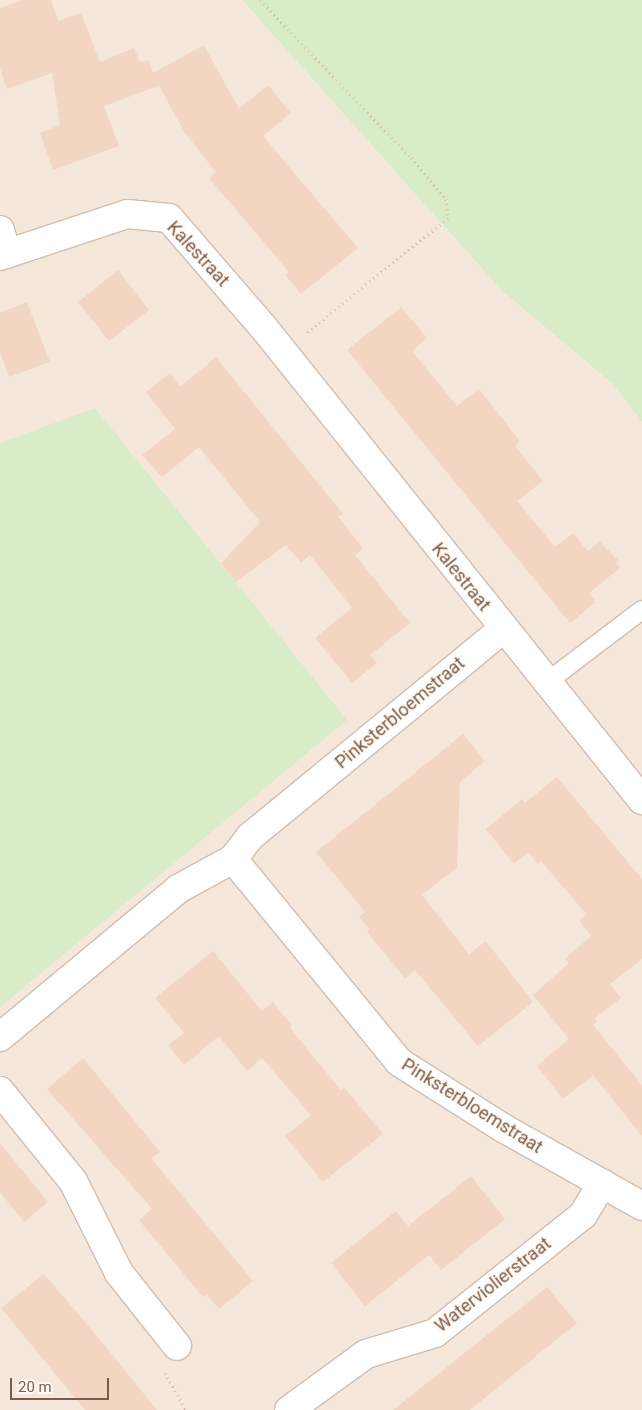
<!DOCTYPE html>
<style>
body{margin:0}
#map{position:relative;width:642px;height:1410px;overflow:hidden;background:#fdf6ec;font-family:Roboto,sans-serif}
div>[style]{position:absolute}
.residential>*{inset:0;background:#f5e8da}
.green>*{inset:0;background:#d8ecc9}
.building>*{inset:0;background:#f3d5c3}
.path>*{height:3px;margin-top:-1.5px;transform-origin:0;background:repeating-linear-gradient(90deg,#d9b8a5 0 1px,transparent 0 5px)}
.roads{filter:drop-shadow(1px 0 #d1beb0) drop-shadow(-1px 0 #d1beb0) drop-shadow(0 1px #d1beb0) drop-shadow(0 -1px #d1beb0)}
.lane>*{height:18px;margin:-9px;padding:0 9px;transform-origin:9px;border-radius:9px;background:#fff}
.street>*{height:28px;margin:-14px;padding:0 14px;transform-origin:14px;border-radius:14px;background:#fff}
span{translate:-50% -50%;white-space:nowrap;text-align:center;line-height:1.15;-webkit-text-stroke:4.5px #fffaf3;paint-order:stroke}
.street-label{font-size:18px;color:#7a5c4d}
.scale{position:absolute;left:10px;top:1378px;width:99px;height:22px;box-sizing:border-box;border:2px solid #7a5c4d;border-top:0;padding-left:6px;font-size:15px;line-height:18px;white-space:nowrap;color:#7a5c4d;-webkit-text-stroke:4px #fffaf3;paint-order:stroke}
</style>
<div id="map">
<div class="residential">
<i style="clip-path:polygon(0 0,242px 0,502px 291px,614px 385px,642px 422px,642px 1410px,0 1410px)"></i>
</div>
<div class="green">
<i style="clip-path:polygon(242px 0,642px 0,642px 422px,614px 385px,502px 291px)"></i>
<i style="clip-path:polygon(95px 408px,347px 720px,0 1007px,0 443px)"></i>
</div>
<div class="building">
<i style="clip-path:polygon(22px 0,51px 0,58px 21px,81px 13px,100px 62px,134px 48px,140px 62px,148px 60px,153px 73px,204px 45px,239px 109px,268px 85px,291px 113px,263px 136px,358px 248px,301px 294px,285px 275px,289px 272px,209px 178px,216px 172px,185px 133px,157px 82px,158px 86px,104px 106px,119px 146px,53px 170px,40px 133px,60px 125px,52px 73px,7px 89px,0 68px,0 8px)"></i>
<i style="clip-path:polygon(118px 270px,149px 310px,109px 341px,78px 302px)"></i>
<i style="clip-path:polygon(27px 302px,50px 362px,9px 377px,0 352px,0 313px)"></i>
<i style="clip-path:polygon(401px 307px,427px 338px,412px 351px,457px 406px,479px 389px,520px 441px,515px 446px,543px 481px,517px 501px,555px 547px,573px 533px,588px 551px,600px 542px,619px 561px,616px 563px,620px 568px,589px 593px,596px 602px,570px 623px,347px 350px)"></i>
<i style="clip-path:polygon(216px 357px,343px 514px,338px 517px,363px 548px,355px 555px,410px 623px,370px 655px,377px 663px,352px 683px,315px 638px,352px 608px,310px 555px,301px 563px,286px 545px,236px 582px,221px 563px,260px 522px,199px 447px,162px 477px,142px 455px,175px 429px,146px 392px,170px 373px,180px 387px)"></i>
<i style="clip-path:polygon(463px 734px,485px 761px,460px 782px,457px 867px,422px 895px,469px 954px,486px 941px,533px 1002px,478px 1046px,415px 970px,405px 978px,367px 932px,369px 929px,359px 917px,365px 912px,316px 852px)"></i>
<i style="clip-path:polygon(557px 777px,642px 879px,642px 959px,610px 984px,621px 998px,595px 1018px,597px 1021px,593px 1025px,642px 1085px,642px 1136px,593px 1075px,563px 1099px,537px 1066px,569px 1039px,533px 995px,569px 963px,565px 959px,591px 936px,579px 920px,586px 914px,541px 861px,538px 864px,528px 852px,514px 864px,486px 829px,522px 799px,525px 803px)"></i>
<i style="clip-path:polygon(213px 951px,262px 1011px,273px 1002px,292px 1026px,290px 1028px,341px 1090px,344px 1087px,383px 1134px,323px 1182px,285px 1136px,311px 1115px,262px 1058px,247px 1071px,219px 1036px,184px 1065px,168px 1045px,184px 1033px,155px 998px)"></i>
<i style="clip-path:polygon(83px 1058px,160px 1152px,151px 1158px,253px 1281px,219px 1309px,207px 1295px,203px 1297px,139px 1220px,152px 1209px,47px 1089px)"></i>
<i style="clip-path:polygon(0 1143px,48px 1202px,24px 1222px,0 1192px)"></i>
<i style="clip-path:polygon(471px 1176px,505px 1219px,441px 1270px,429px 1255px,365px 1306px,331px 1263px,396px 1211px,408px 1226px)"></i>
<i style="clip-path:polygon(44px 1274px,97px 1336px,157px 1410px,85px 1410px,34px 1348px,1px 1308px)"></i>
<i style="clip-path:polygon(547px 1287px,577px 1323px,470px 1410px,393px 1410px)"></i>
</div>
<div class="path">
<i style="left:260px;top:0;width:219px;rotate:46.3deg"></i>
<i style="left:411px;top:158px;width:54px;rotate:49.5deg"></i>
<i style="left:446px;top:199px;width:19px;rotate:84deg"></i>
<i style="left:448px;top:218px;width:183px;rotate:141deg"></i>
<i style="left:165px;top:1373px;width:43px;rotate:60.4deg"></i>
</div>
<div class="roads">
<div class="lane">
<i style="left:547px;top:682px;width:119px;rotate:-37.2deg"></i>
</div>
<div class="street">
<i style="left:0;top:230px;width:25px;rotate:74deg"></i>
<i style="left:0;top:256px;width:134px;rotate:-18.3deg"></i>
<i style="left:127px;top:214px;width:42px;rotate:5.4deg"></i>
<i style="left:169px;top:218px;width:145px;rotate:49.2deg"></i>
<i style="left:264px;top:328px;width:605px;rotate:51.31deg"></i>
<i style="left:503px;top:629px;width:328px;rotate:140.6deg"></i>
<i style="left:250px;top:837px;width:28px;rotate:128deg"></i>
<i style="left:233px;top:859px;width:262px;rotate:50.7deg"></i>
<i style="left:399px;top:1062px;width:123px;rotate:32.4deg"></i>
<i style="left:503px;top:1128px;width:159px;rotate:29.3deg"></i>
<i style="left:0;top:1037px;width:231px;rotate:-39.7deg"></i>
<i style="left:178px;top:889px;width:63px;rotate:-28.6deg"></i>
<i style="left:0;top:1091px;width:116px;rotate:51deg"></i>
<i style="left:73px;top:1181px;width:103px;rotate:63.4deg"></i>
<i style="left:119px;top:1273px;width:93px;rotate:51.5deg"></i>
<i style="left:289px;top:1410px;width:95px;rotate:-36deg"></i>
<i style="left:366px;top:1354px;width:72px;rotate:-16.9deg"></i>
<i style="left:435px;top:1333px;width:189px;rotate:-38.6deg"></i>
<i style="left:583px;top:1215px;width:37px;rotate:-59deg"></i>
</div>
</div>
<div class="street-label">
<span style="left:198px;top:254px;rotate:47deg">Kalestraat</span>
<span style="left:461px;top:577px;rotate:51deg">Kalestraat</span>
<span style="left:400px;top:713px;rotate:-40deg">Pinksterbloemstraat</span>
<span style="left:472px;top:1106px;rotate:32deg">Pinksterbloemstraat</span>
<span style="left:493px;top:1285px;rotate:-38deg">Waterviolierstraat</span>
</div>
<div class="scale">20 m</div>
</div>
